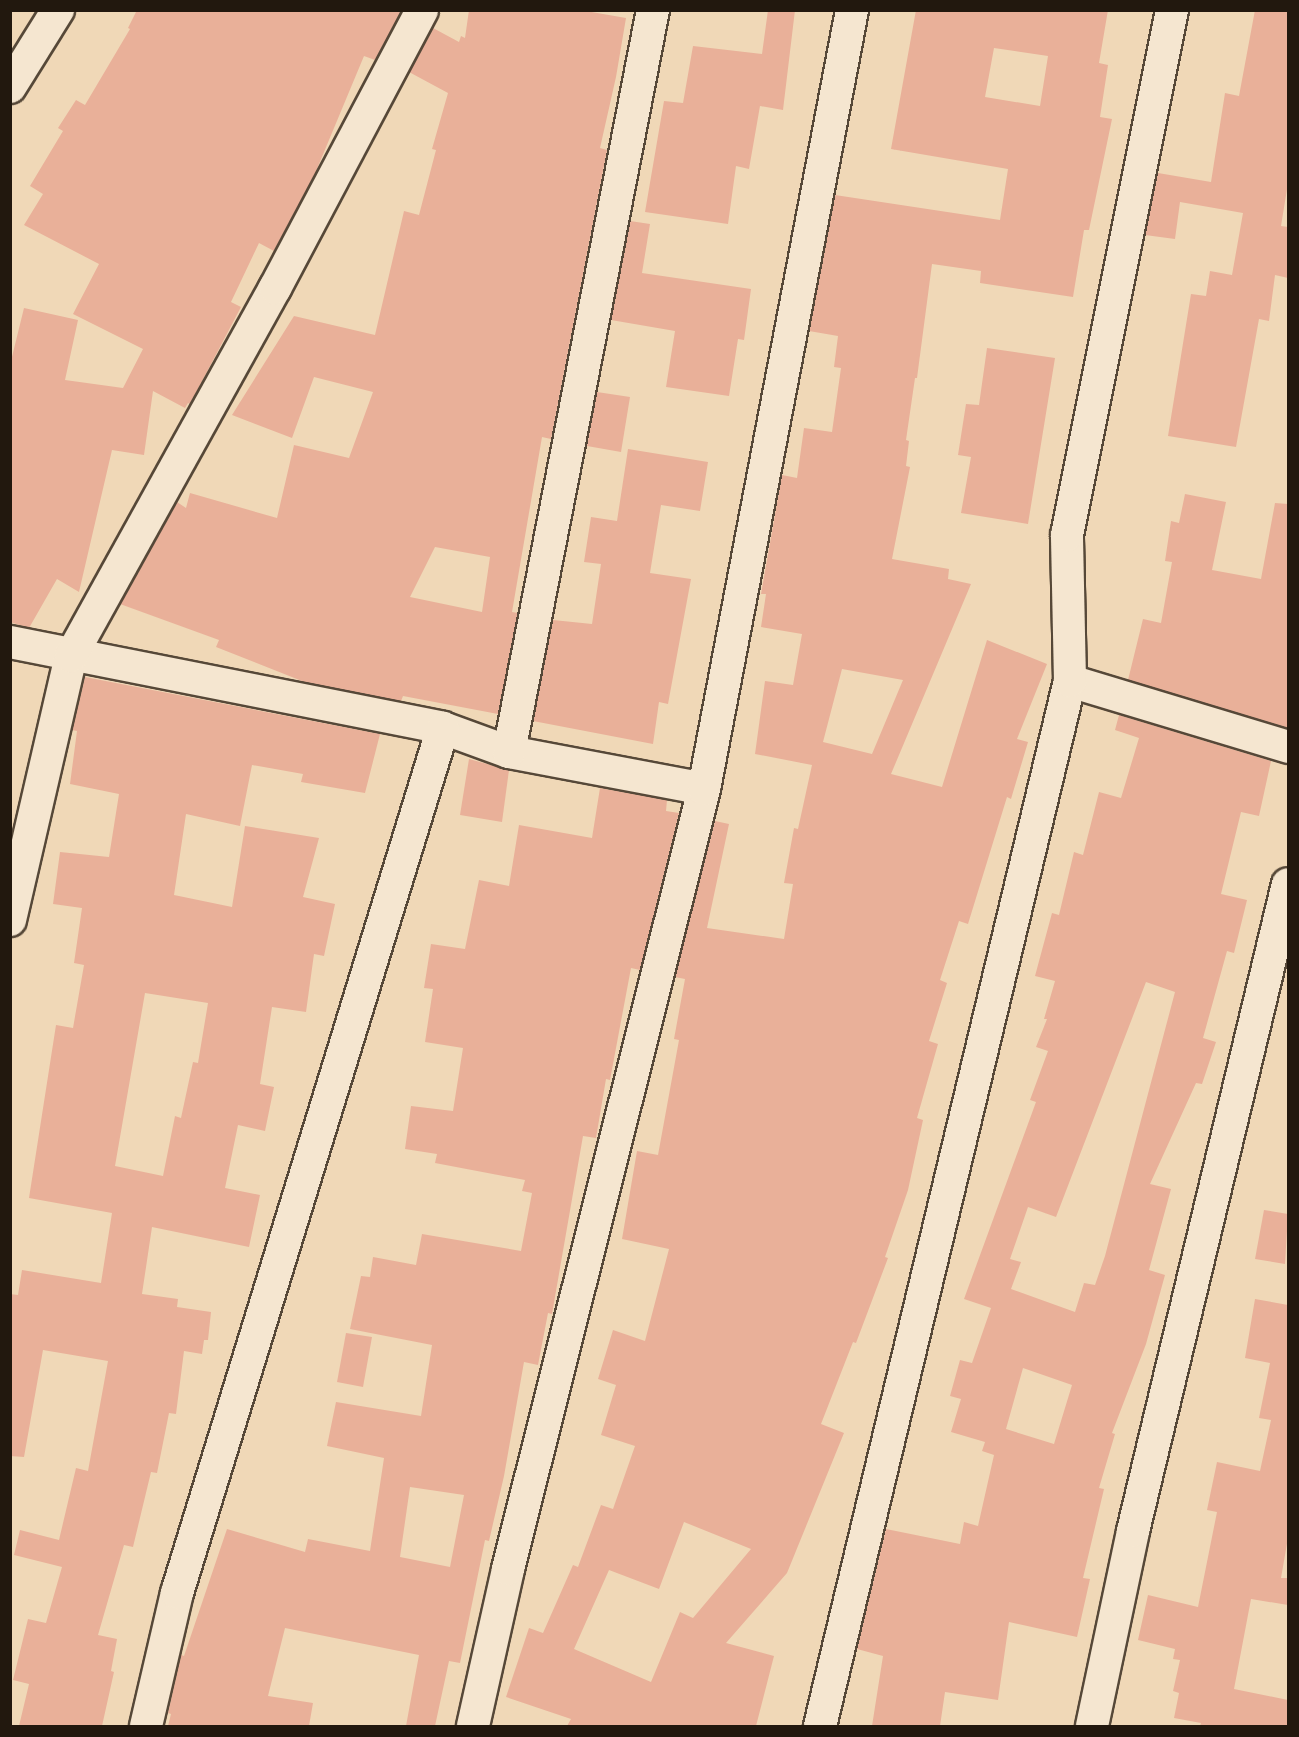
<!DOCTYPE html>
<style>
body{margin:0}
#map{position:relative;width:1299px;height:1737px;overflow:hidden;background:#f0d8b7;font-family:"IM FELL DW Pica",serif}
div>[style]{position:absolute}
.building>*{inset:0;background:#e9b099}
.roads{filter:drop-shadow(2px 0 #564838) drop-shadow(-2px 0 #564838) drop-shadow(0 2px #564838) drop-shadow(0 -2px #564838)}
.minor>*{height:32px;margin:-16px;padding:0 16px;transform-origin:16px;border-radius:16px;background:#f5e6d0}
span{translate:-50% -50%;white-space:nowrap;text-align:center;line-height:1.15;-webkit-text-stroke:5px #f5e6d0;paint-order:stroke}
.frame{position:absolute;inset:0;border:12px solid #22180e;pointer-events:none}
</style>
<div id="map">
<div class="building">
<i style="clip-path:polygon(137px 10px,401px 12px,375px 60px,364px 56px,314px 176px,274px 251px,259px 243px,231px 302px,241px 307px,190px 404px,188px 403px,185px 408px,153px 391px,144px 455px,112px 450px,79px 592px,57px 579px,29px 628px,10px 622px,10px 365px,24px 308px,78px 320px,65px 380px,123px 388px,143px 349px,73px 314px,99px 264px,24px 225px,43px 194px,30px 186px,63px 131px,58px 128px,76px 100px,85px 105px,130px 29px,128px 28px)"></i>
<i style="clip-path:polygon(evenodd,469px 10px,580px 10px,626px 18px,616px 77px,600px 148px,607px 150px,551px 439px,542px 437px,512px 612px,518px 613px,498px 714px,403px 696px,401px 701px,307px 683px,216px 647px,219px 640px,120px 604px,177px 502px,186px 508px,190px 493px,277px 518px,294px 445px,349px 458px,373px 392px,314px 377px,292px 438px,232px 415px,294px 316px,375px 335px,404px 211px,419px 215px,436px 150px,432px 149px,448px 93px,409px 72px,433px 28px,459px 42px,461px 36px,465px 38px,469px 10px,435px 547px,490px 557px,482px 612px,410px 597px,435px 547px)"></i>
<i style="clip-path:polygon(768px 10px,795px 10px,783px 110px,760px 106px,749px 169px,736px 166px,728px 224px,645px 212px,664px 101px,683px 103px,693px 46px,762px 54px)"></i>
<i style="clip-path:polygon(evenodd,916px 10px,1108px 10px,1099px 63px,1108px 65px,1100px 117px,1112px 119px,1089px 230px,1084px 230px,1073px 297px,980px 283px,981px 271px,932px 264px,917px 378px,915px 378px,906px 440px,909px 441px,906px 466px,910px 467px,892px 559px,949px 569px,948px 579px,971px 584px,891px 774px,942px 787px,987px 640px,1047px 664px,1017px 739px,1028px 742px,1011px 799px,1007px 797px,968px 924px,959px 921px,940px 980px,947px 983px,929px 1041px,938px 1044px,917px 1118px,923px 1120px,908px 1190px,885px 1257px,888px 1258px,856px 1343px,853px 1342px,821px 1424px,844px 1433px,787px 1573px,726px 1643px,774px 1656px,756px 1726px,567px 1726px,571px 1719px,506px 1697px,529px 1628px,543px 1633px,573px 1565px,578px 1567px,601px 1505px,613px 1509px,635px 1446px,601px 1435px,616px 1385px,598px 1379px,613px 1330px,645px 1341px,669px 1249px,622px 1239px,637px 1151px,658px 1155px,679px 1040px,674px 1039px,685px 979px,675px 977px,715px 821px,729px 824px,707px 928px,784px 939px,793px 884px,784px 883px,794px 828px,798px 829px,812px 765px,755px 754px,765px 681px,793px 685px,802px 634px,761px 627px,766px 594px,761px 594px,782px 475px,797px 478px,804px 428px,832px 432px,841px 368px,834px 367px,838px 336px,809px 331px,835px 195px,1000px 220px,1008px 169px,891px 149px,916px 10px,994px 48px,1048px 56px,1040px 106px,985px 97px,994px 48px,916px 10px,842px 669px,903px 680px,872px 754px,823px 742px,842px 669px,916px 10px,684px 1522px,751px 1549px,693px 1618px,680px 1612px,651px 1682px,574px 1649px,609px 1570px,659px 1589px,684px 1522px)"></i>
<i style="clip-path:polygon(1255px 10px,1288px 10px,1288px 183px,1281px 226px,1288px 227px,1288px 278px,1275px 275px,1269px 321px,1259px 319px,1236px 447px,1168px 436px,1191px 294px,1206px 296px,1210px 271px,1232px 275px,1243px 213px,1180px 202px,1175px 239px,1145px 235px,1158px 173px,1211px 182px,1225px 93px,1239px 96px)"></i>
<i style="clip-path:polygon(630px 221px,650px 224px,642px 273px,751px 289px,744px 340px,738px 339px,729px 396px,666px 387px,675px 331px,611px 320px)"></i>
<i style="clip-path:polygon(987px 348px,1055px 358px,1028px 524px,961px 513px,971px 457px,958px 455px,966px 404px,979px 405px)"></i>
<i style="clip-path:polygon(597px 392px,630px 397px,621px 452px,587px 446px)"></i>
<i style="clip-path:polygon(628px 449px,708px 462px,700px 511px,661px 505px,650px 573px,691px 579px,668px 704px,659px 702px,653px 744px,533px 721px,553px 620px,592px 624px,601px 564px,584px 562px,591px 517px,617px 521px)"></i>
<i style="clip-path:polygon(1185px 494px,1226px 502px,1212px 570px,1261px 579px,1275px 503px,1288px 504px,1288px 728px,1128px 680px,1143px 619px,1161px 623px,1172px 562px,1165px 561px,1171px 521px,1179px 523px)"></i>
<i style="clip-path:polygon(evenodd,85px 677px,380px 734px,365px 793px,301px 782px,303px 774px,252px 765px,240px 826px,186px 814px,174px 895px,232px 907px,245px 826px,319px 838px,303px 897px,335px 904px,324px 956px,314px 954px,306px 1012px,272px 1007px,260px 1084px,274px 1087px,265px 1131px,238px 1125px,225px 1188px,260px 1195px,249px 1247px,152px 1227px,142px 1294px,178px 1299px,177px 1307px,211px 1312px,208px 1340px,204px 1340px,202px 1354px,184px 1351px,176px 1414px,169px 1413px,157px 1473px,151px 1472px,133px 1547px,124px 1545px,98px 1635px,117px 1639px,111px 1671px,114px 1672px,102px 1726px,19px 1726px,29px 1684px,13px 1680px,28px 1619px,46px 1623px,62px 1567px,14px 1555px,20px 1530px,59px 1540px,76px 1468px,88px 1471px,108px 1361px,43px 1350px,24px 1457px,10px 1456px,10px 1294px,18px 1295px,22px 1270px,101px 1283px,112px 1213px,29px 1198px,56px 1025px,73px 1028px,84px 965px,74px 963px,82px 908px,53px 904px,60px 852px,109px 857px,119px 794px,70px 784px,77px 731px,72px 730px,85px 677px,145px 993px,208px 1003px,198px 1063px,193px 1062px,181px 1118px,175px 1116px,163px 1176px,115px 1166px,145px 993px)"></i>
<i style="clip-path:polygon(evenodd,1119px 715px,1271px 761px,1259px 816px,1241px 812px,1221px 894px,1247px 900px,1234px 953px,1227px 951px,1203px 1038px,1216px 1042px,1202px 1084px,1196px 1083px,1150px 1184px,1171px 1189px,1149px 1270px,1165px 1275px,1146px 1344px,1112px 1433px,1115px 1434px,1099px 1488px,1104px 1489px,1083px 1578px,1090px 1579px,1077px 1637px,1009px 1622px,998px 1700px,945px 1692px,940px 1726px,872px 1726px,883px 1656px,857px 1649px,886px 1529px,960px 1544px,964px 1522px,978px 1526px,994px 1455px,982px 1451px,985px 1442px,951px 1432px,961px 1399px,950px 1396px,960px 1360px,972px 1363px,991px 1308px,964px 1299px,1036px 1102px,1030px 1100px,1048px 1051px,1036px 1047px,1047px 1019px,1044px 1019px,1055px 981px,1035px 976px,1052px 913px,1059px 915px,1074px 852px,1083px 855px,1099px 792px,1121px 798px,1139px 738px,1115px 730px,1119px 715px,1146px 982px,1175px 992px,1105px 1256px,1095px 1285px,1084px 1283px,1075px 1312px,1011px 1289px,1021px 1262px,1010px 1259px,1028px 1207px,1056px 1217px,1146px 982px,1119px 715px,1023px 1368px,1072px 1385px,1054px 1444px,1006px 1429px,1023px 1368px)"></i>
<i style="clip-path:polygon(469px 759px,509px 770px,502px 822px,460px 815px)"></i>
<i style="clip-path:polygon(evenodd,600px 788px,667px 800px,666px 811px,679px 813px,640px 970px,631px 968px,610px 1080px,606px 1079px,596px 1138px,583px 1136px,552px 1314px,548px 1313px,538px 1365px,524px 1362px,504px 1476px,489px 1541px,485px 1540px,460px 1663px,449px 1661px,435px 1726px,406px 1726px,419px 1655px,285px 1628px,268px 1696px,313px 1703px,309px 1726px,168px 1726px,171px 1714px,168px 1713px,181px 1655px,184px 1656px,227px 1529px,305px 1552px,308px 1539px,370px 1551px,384px 1458px,327px 1446px,336px 1402px,421px 1416px,432px 1345px,350px 1329px,361px 1276px,370px 1277px,373px 1257px,416px 1265px,422px 1234px,521px 1251px,532px 1193px,522px 1191px,525px 1180px,435px 1163px,437px 1154px,405px 1149px,411px 1106px,453px 1111px,463px 1048px,425px 1042px,433px 989px,424px 988px,431px 944px,465px 949px,479px 880px,509px 886px,519px 825px,592px 838px,600px 788px,410px 1487px,464px 1495px,450px 1567px,400px 1557px,410px 1487px)"></i>
<i style="clip-path:polygon(1264px 1210px,1288px 1214px,1285px 1264px,1255px 1259px)"></i>
<i style="clip-path:polygon(1255px 1299px,1288px 1305px,1288px 1538px,1281px 1578px,1288px 1578px,1288px 1605px,1251px 1599px,1234px 1689px,1288px 1700px,1288px 1726px,1200px 1726px,1201px 1723px,1174px 1718px,1179px 1693px,1173px 1691px,1180px 1660px,1173px 1659px,1175px 1649px,1138px 1640px,1148px 1595px,1198px 1607px,1217px 1512px,1207px 1510px,1217px 1462px,1260px 1471px,1271px 1420px,1259px 1418px,1270px 1363px,1245px 1358px)"></i>
<i style="clip-path:polygon(346px 1333px,372px 1337px,363px 1387px,337px 1382px)"></i>
</div>
<div class="roads">
<div class="minor">
<i style="left:10px;top:87px;width:91px;rotate:-58.1deg"></i>
<i style="left:10px;top:642px;width:441px;rotate:11.2deg"></i>
<i style="left:443px;top:728px;width:70px;rotate:20deg"></i>
<i style="left:509px;top:752px;width:198px;rotate:10.7deg"></i>
<i style="left:1070px;top:681px;width:228px;rotate:16.8deg"></i>
<i style="left:509px;top:752px;width:756px;rotate:-79.02deg"></i>
<i style="left:10px;top:920px;width:271px;rotate:-77deg"></i>
<i style="left:71px;top:656px;width:421px;rotate:-61deg"></i>
<i style="left:275px;top:288px;width:314px;rotate:-62.1deg"></i>
<i style="left:146px;top:1726px;width:137px;rotate:-76.9deg"></i>
<i style="left:177px;top:1593px;width:905px;rotate:-72.91deg"></i>
<i style="left:473px;top:1726px;width:161px;rotate:-77.4deg"></i>
<i style="left:508px;top:1569px;width:804px;rotate:-75.89deg"></i>
<i style="left:704px;top:789px;width:793px;rotate:-79.24deg"></i>
<i style="left:820px;top:1726px;width:1074px;rotate:-76.55deg"></i>
<i style="left:1070px;top:681px;width:146px;rotate:-91.2deg"></i>
<i style="left:1067px;top:535px;width:535px;rotate:-78.69deg"></i>
<i style="left:1092px;top:1726px;width:199px;rotate:-78.1deg"></i>
<i style="left:1133px;top:1531px;width:665px;rotate:-76.53deg"></i>
</div>
</div>
<div class="frame"></div>
</div>
